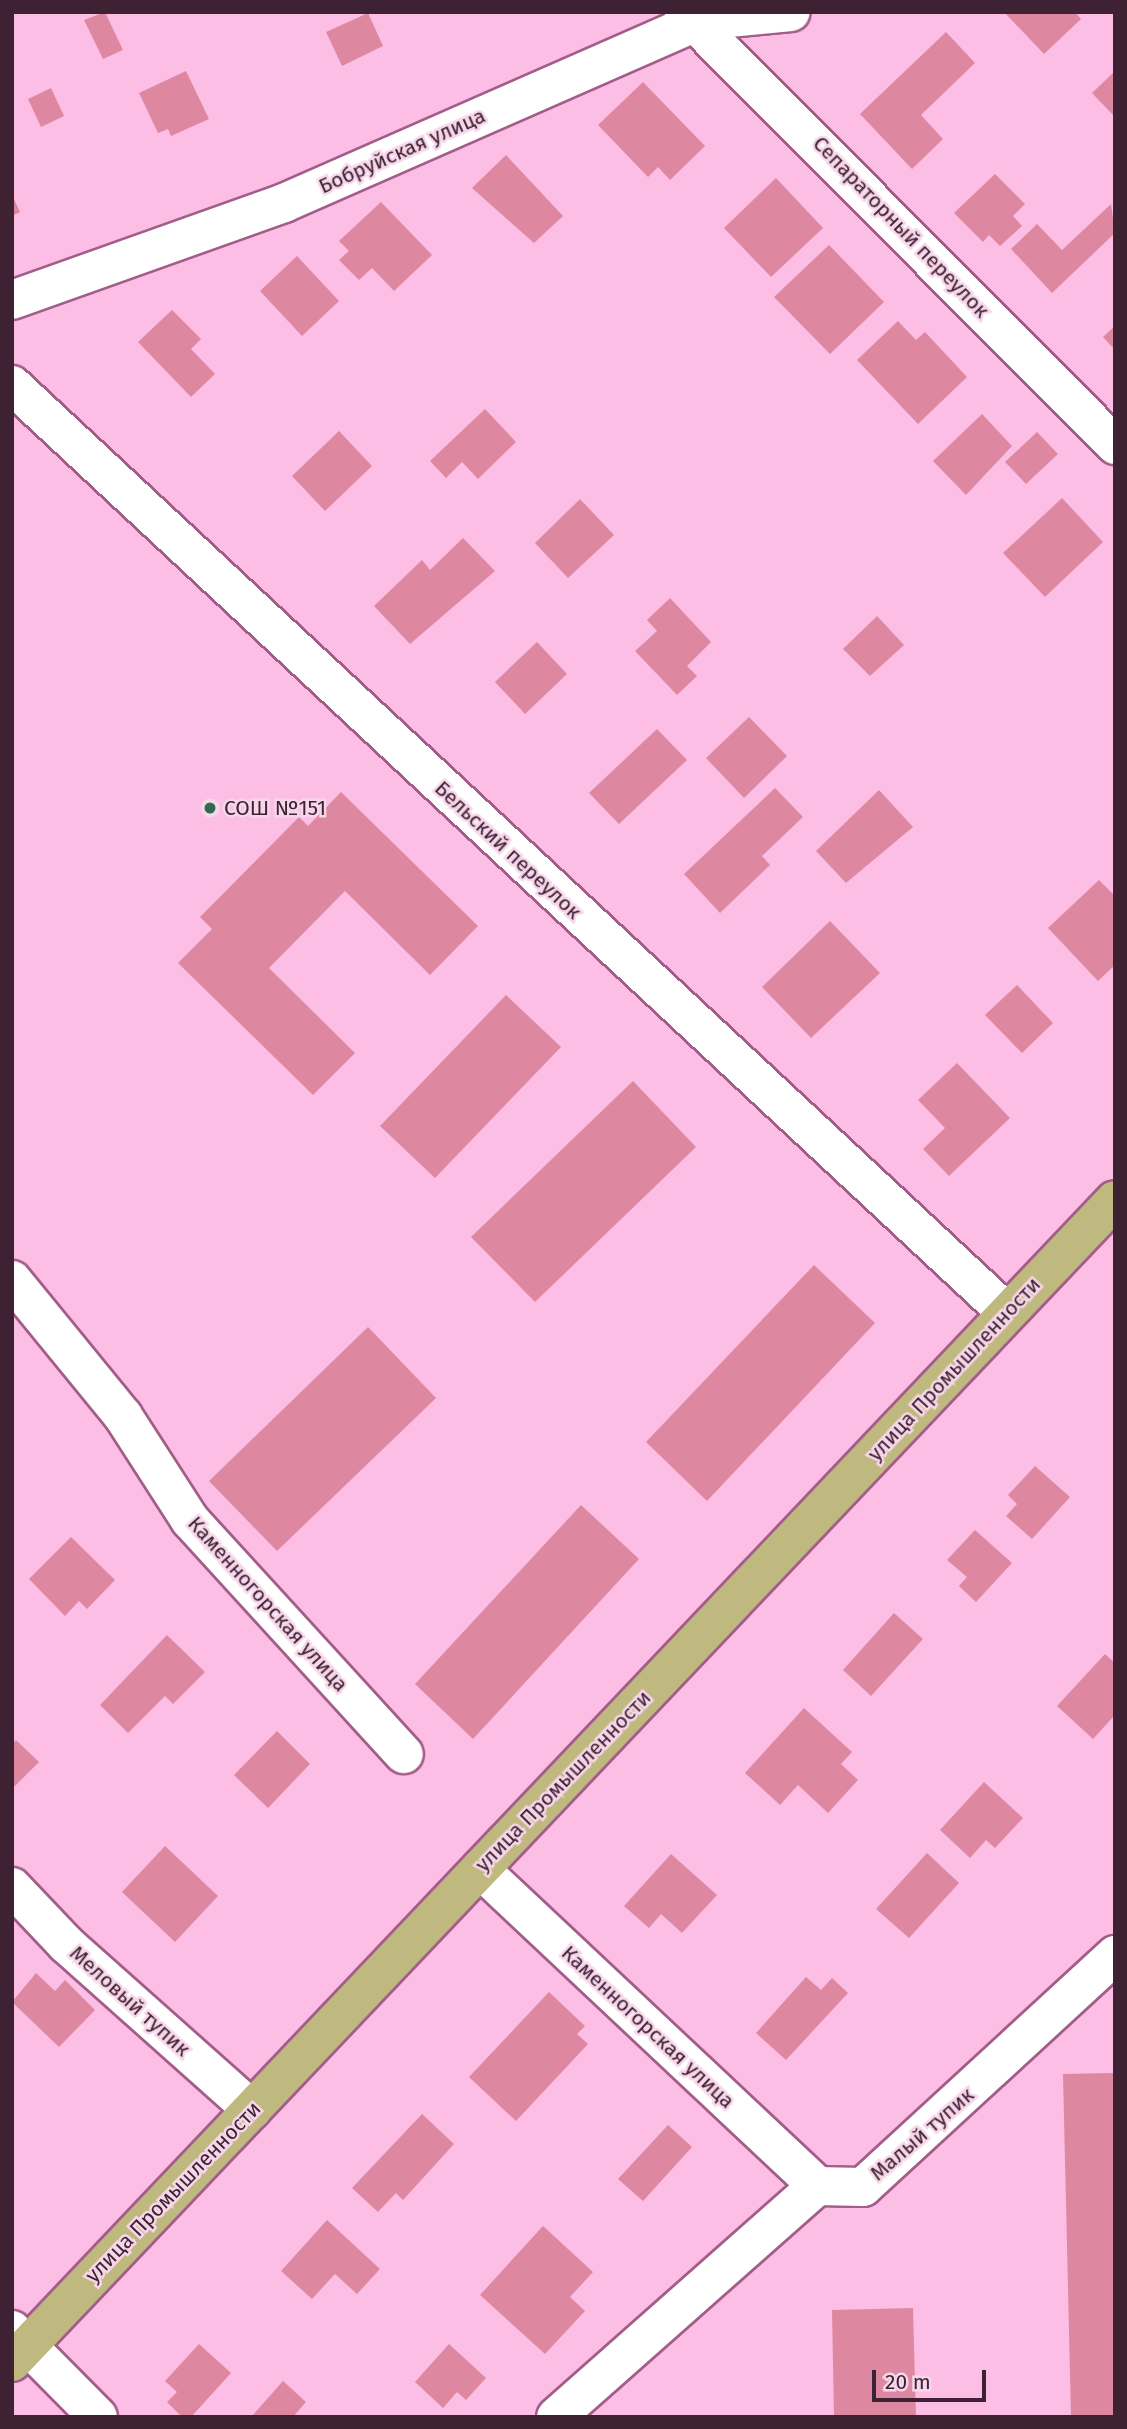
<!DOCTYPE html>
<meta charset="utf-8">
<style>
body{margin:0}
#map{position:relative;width:1127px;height:2429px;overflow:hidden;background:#fcbee4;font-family:"Fira Sans",sans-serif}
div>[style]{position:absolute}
.building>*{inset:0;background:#dd88a0}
.roads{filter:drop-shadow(2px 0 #a25d89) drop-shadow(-2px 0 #a25d89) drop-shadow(0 2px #a25d89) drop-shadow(0 -2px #a25d89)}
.minor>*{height:38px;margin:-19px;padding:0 19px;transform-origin:19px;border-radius:19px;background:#fff}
.major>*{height:38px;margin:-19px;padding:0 19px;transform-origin:19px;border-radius:19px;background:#c0b97f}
.dots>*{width:19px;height:19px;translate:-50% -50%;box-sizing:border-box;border:4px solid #f6d6e9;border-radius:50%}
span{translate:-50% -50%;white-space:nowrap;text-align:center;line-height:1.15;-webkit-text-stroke:5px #f6d6e9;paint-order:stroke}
.street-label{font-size:21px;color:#3f2134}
.poi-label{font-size:21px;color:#3f2134}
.left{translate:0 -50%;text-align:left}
.frame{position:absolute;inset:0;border:14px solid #3f2134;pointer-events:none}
.scale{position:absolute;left:872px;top:2370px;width:114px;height:32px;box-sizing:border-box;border:4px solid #3f2134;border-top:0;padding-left:9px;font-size:21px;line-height:24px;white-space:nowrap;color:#3f2134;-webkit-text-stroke:5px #f6d6e9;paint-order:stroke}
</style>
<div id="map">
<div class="building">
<i style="clip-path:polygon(105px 12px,123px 50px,103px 59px,84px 20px)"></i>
<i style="clip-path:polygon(1004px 12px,1075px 12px,1081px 19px,1044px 54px)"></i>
<i style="clip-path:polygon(368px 13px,383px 46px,342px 66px,326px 32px)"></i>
<i style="clip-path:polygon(946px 32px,975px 63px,921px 115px,943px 139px,912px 169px,860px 114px)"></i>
<i style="clip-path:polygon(186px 71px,209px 119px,171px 136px,168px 129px,158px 133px,139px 93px)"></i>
<i style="clip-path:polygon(1115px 71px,1115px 117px,1092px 93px)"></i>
<i style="clip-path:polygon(643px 82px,705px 146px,670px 180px,658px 167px,648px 177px,598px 125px)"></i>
<i style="clip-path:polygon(51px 88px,64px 116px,41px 127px,28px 99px)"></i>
<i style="clip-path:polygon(506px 155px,563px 216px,534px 243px,472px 188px)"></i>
<i style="clip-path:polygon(995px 174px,1025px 204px,1013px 216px,1022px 226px,1000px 246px,989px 235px,983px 242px,954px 213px)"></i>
<i style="clip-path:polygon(776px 178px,823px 228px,771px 277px,724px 228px)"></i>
<i style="clip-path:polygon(12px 195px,20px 212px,12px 216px)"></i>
<i style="clip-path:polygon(381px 202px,432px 255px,394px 291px,372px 268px,359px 280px,339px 260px,349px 251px,339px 241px)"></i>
<i style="clip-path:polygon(1111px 204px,1115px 233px,1052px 293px,1011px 249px,1037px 224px,1062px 250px)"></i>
<i style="clip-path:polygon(829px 245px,884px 302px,830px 354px,774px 297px)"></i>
<i style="clip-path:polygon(297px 256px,339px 301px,302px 336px,260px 291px)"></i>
<i style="clip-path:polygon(172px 310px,201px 339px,191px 349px,215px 374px,191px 397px,138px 342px)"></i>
<i style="clip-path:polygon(898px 321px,916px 340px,925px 332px,967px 377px,918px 424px,857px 360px)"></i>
<i style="clip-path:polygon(1115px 326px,1115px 350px,1103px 337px)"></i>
<i style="clip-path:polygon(485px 409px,516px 442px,478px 479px,462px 462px,446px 478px,430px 461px)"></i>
<i style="clip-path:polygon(982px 414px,1012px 446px,966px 495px,933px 461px)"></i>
<i style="clip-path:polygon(339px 431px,372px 466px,325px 511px,292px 476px)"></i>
<i style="clip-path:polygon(1037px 432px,1058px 454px,1026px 484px,1005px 462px)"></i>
<i style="clip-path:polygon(1062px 498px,1103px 542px,1045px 597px,1003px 553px)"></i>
<i style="clip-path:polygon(580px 499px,614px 535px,568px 578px,535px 543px)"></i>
<i style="clip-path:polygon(463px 538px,495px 571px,410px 644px,374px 606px,422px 560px,430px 570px)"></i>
<i style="clip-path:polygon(670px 598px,711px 642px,687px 666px,697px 676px,677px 695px,635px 651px,657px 631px,647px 620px)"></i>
<i style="clip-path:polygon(877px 616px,904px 645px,870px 676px,843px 649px)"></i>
<i style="clip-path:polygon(537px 642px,567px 674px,525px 714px,495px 682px)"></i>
<i style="clip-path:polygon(749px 717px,787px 756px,744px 798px,706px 758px)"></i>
<i style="clip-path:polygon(657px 729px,687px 760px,619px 824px,589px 793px)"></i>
<i style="clip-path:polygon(775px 788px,803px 817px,762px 856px,770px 865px,720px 913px,684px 874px)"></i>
<i style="clip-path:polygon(879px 790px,913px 827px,846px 883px,816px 851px)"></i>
<i style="clip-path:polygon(341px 792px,478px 926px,430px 975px,345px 891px,269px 968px,355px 1053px,313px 1095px,178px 963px,212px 929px,200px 917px,299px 817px,308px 826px)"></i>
<i style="clip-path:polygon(1099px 880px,1115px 896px,1115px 965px,1098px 981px,1048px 928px)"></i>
<i style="clip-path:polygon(830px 921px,880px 973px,811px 1038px,762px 987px)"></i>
<i style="clip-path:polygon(1017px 985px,1053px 1023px,1022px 1053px,985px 1015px)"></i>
<i style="clip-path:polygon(506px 995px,561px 1047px,435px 1178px,380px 1126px)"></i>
<i style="clip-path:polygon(957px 1063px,1010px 1118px,949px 1176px,923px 1149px,945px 1128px,918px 1100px)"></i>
<i style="clip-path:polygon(633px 1081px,696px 1147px,535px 1302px,471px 1237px)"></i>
<i style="clip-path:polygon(814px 1265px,875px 1323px,707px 1501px,646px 1442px)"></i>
<i style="clip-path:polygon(368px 1327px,436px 1398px,277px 1551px,209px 1481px)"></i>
<i style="clip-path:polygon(1035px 1466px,1070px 1497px,1032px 1539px,1006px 1516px,1017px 1504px,1008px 1495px)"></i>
<i style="clip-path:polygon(581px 1505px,639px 1559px,473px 1739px,415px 1684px)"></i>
<i style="clip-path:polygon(975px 1530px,1012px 1563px,976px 1602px,959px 1586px,967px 1577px,947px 1560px)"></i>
<i style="clip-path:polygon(71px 1537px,115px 1580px,87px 1609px,79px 1601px,65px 1616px,29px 1579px)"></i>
<i style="clip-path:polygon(894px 1613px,923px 1639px,871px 1696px,843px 1670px)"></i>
<i style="clip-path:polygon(167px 1635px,205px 1672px,173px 1704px,165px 1696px,128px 1733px,100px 1705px)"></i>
<i style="clip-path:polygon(1105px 1654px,1115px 1663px,1115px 1715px,1093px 1739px,1057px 1706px)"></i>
<i style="clip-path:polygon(804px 1708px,852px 1752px,841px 1764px,858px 1780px,828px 1813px,798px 1785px,780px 1805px,745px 1773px)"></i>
<i style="clip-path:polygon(277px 1731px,310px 1764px,268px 1808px,234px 1775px)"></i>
<i style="clip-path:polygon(16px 1740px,39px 1762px,12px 1789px,12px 1744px)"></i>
<i style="clip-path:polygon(984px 1782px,1023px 1818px,995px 1848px,986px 1840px,970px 1858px,940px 1830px)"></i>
<i style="clip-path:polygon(165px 1846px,218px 1896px,175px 1942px,122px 1892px)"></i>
<i style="clip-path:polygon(927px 1853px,959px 1883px,909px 1938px,876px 1909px)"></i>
<i style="clip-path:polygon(671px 1854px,717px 1895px,682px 1933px,661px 1914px,649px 1928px,624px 1906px)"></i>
<i style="clip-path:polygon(36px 1973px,55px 1991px,65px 1980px,95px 2010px,59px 2047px,12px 2002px)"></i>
<i style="clip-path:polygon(806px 1977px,821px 1990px,832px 1978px,848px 1993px,786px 2060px,756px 2033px)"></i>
<i style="clip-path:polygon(549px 1992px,585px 2026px,577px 2034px,588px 2044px,516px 2121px,469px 2077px)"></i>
<i style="clip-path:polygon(1115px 2073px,1115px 2417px,1071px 2417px,1063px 2074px)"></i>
<i style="clip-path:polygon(422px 2114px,454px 2144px,403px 2200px,396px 2193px,378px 2212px,352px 2188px)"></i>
<i style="clip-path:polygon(668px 2125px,692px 2147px,643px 2201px,618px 2179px)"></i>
<i style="clip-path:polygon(327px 2220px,380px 2269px,357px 2294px,335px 2274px,312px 2299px,281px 2271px)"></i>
<i style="clip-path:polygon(543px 2226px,593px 2272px,570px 2297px,585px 2311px,545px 2354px,480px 2295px)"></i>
<i style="clip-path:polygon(913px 2308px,916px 2417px,834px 2417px,832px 2310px)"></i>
<i style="clip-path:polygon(199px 2344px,231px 2373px,191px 2417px,182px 2417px,167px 2402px,177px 2392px,165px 2381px)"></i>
<i style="clip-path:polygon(449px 2344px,486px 2378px,466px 2400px,457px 2392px,443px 2408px,415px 2382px)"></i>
<i style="clip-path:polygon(283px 2381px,306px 2402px,293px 2417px,251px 2417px)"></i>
</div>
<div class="roads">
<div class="minor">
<i style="left:684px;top:12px;width:611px;rotate:45.13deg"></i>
<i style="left:12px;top:300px;width:289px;rotate:-19.6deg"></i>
<i style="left:284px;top:203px;width:452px;rotate:-23.7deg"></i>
<i style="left:698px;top:21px;width:93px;rotate:-5.5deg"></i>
<i style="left:12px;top:385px;width:1359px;rotate:43deg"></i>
<i style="left:12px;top:1280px;width:176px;rotate:50.8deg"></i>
<i style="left:123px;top:1416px;width:124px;rotate:57.2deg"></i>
<i style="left:190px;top:1520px;width:317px;rotate:47.6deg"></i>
<i style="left:480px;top:1869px;width:463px;rotate:43.2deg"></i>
<i style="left:12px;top:1887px;width:79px;rotate:46.5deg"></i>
<i style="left:66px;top:1944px;width:249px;rotate:41.7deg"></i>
<i style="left:12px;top:2330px;width:122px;rotate:45.3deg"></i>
<i style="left:556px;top:2417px;width:349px;rotate:-41.5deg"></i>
<i style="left:817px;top:2186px;width:46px;rotate:1.2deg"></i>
<i style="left:863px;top:2187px;width:343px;rotate:-42.6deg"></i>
</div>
<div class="major">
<i style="left:12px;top:2362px;width:1602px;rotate:-46.49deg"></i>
</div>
</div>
<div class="dots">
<i style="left:210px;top:808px;background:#336a50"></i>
</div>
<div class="street-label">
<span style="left:402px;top:151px;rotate:-24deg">Бобруйская улица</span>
<span style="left:901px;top:227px;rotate:46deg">Сепараторный переулок</span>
<span style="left:508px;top:850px;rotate:43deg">Бельский переулок</span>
<span style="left:954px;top:1369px;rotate:-47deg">улица Промышленности</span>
<span style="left:268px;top:1604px;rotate:48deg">Каменногорская улица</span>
<span style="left:563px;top:1781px;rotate:-46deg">улица Промышленности</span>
<span style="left:130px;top:2001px;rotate:42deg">Меловый тупик</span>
<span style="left:648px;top:2027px;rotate:43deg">Каменногорская улица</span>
<span style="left:922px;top:2134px;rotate:-41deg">Малый тупик</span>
<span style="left:173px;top:2192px;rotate:-46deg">улица Промышленности</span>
</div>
<div class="poi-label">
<span class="left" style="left:224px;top:808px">СОШ №151</span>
</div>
<div class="frame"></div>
<div class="scale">20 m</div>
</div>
